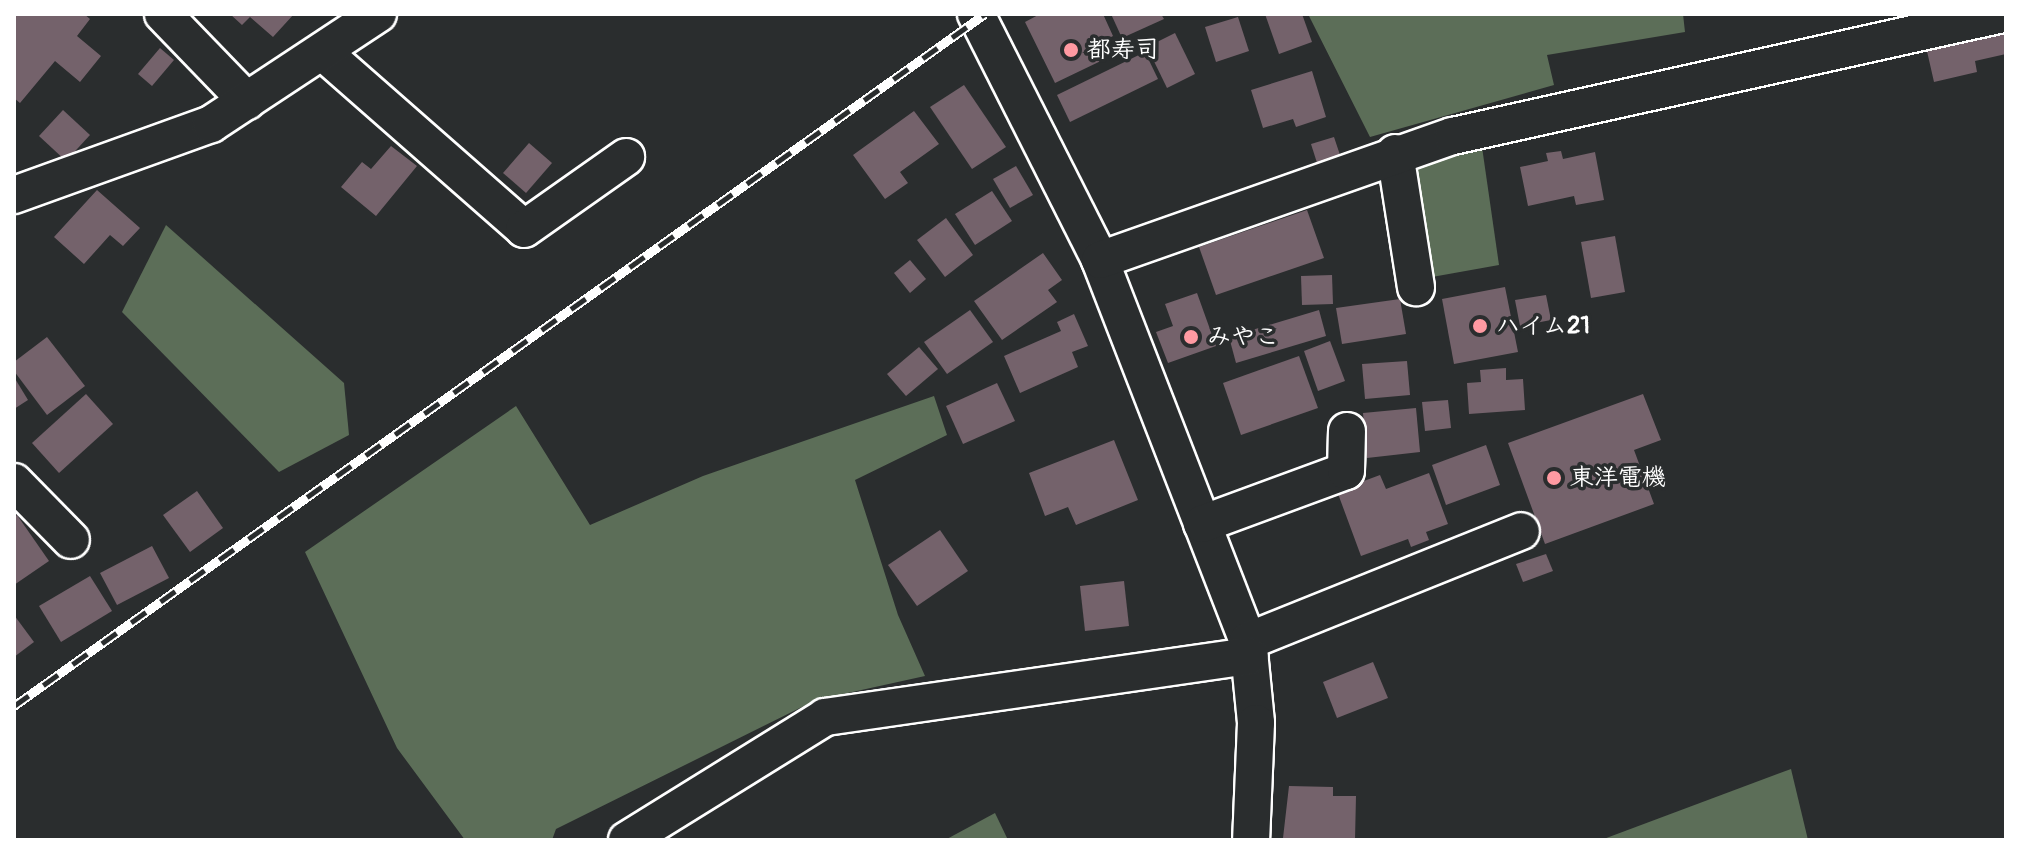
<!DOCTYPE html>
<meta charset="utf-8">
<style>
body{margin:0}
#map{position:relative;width:2020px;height:854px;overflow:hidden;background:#2a2d2e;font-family:Pangolin,"Klee One",sans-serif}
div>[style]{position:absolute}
.green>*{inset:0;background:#5c6e58}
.building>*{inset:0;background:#74626b}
.roads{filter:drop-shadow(2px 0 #fff) drop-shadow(-2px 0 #fff) drop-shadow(0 2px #fff) drop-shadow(0 -2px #fff)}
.minor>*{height:36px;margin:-18px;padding:0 18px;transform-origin:18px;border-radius:18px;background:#2a2d2e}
.rail>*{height:9px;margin-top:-4.5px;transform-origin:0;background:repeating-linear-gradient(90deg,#2a2d2e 0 18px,#fff 0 36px);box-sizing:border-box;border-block:2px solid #fff}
.dots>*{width:22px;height:22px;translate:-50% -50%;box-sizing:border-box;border:4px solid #2a2d2e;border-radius:50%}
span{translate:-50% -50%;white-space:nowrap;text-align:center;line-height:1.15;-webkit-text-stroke:7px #2a2d2e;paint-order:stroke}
.poi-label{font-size:24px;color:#fff;font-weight:700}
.left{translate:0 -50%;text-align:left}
.frame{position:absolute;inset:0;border:16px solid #fff;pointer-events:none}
</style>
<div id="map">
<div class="green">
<i style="clip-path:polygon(1308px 14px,1683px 14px,1685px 32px,1547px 55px,1554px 85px,1370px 137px)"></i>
<i style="clip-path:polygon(1482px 147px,1499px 265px,1432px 277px,1413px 170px)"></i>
<i style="clip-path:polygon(166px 225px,344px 383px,349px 435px,279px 472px,122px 312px)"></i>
<i style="clip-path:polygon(934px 396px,947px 435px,855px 480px,898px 615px,925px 676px,816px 700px,556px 829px,552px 840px,465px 840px,397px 748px,305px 552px,516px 406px,590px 525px,703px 476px)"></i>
<i style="clip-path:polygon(1791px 769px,1808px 840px,1601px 840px)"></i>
<i style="clip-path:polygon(995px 813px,1008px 840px,945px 840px)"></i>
</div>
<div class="building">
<i style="clip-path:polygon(14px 14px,84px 14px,90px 19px,77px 36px,101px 56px,80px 82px,55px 61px,20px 103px,14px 98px)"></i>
<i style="clip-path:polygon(230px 14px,294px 14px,273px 37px,250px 17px,242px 25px)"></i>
<i style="clip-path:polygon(1040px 14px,1103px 14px,1113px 36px,1099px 43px,1107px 58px,1055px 83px,1025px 22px)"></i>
<i style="clip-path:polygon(1111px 14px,1161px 14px,1164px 19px,1122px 38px)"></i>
<i style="clip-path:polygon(1265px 14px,1302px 14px,1312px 42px,1279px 54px)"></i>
<i style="clip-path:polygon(1238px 17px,1249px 51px,1216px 62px,1205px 27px)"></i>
<i style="clip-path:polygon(2006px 19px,2006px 54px,1975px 61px,1977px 72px,1934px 82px,1924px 38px)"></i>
<i style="clip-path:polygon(1175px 33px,1195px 74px,1167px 88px,1147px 47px)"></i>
<i style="clip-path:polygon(160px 48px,174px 60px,152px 86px,138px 74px)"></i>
<i style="clip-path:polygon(1145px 52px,1158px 79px,1070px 122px,1057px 95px)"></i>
<i style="clip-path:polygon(1312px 71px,1326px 117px,1296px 127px,1293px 119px,1263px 128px,1251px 90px)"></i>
<i style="clip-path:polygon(964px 85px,1006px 147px,972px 169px,930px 107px)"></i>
<i style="clip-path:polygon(63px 110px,90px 135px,66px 161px,39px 136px)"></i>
<i style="clip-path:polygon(914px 111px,939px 144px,900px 172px,908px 183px,885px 199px,853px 155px)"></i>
<i style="clip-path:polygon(1334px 137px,1341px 158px,1318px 166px,1311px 144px)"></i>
<i style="clip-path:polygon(529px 143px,552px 163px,526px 193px,503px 173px)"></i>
<i style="clip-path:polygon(391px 146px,417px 166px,376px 216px,341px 187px,362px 162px,371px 169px)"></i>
<i style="clip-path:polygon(1561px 151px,1563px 159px,1595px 152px,1604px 200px,1576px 205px,1574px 196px,1528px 206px,1520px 167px,1548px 161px,1546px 153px)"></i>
<i style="clip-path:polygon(1016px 166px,1033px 195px,1010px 208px,993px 179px)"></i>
<i style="clip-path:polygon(97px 190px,140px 228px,123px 246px,110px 235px,84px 264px,54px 237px)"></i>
<i style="clip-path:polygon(992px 191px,1012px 221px,975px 245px,955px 214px)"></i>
<i style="clip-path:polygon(1307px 210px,1324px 258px,1216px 295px,1199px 247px)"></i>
<i style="clip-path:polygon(946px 218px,973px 255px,945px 277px,917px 240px)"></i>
<i style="clip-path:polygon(1615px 236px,1625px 292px,1591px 298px,1581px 242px)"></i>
<i style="clip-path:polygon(1043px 253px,1062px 280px,1048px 290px,1057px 302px,1002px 340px,974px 301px)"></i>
<i style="clip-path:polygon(910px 260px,926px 279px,910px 293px,894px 273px)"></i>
<i style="clip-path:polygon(1332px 275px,1333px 304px,1302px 305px,1301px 276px)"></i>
<i style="clip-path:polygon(1505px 287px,1518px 352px,1454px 364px,1442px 299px)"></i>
<i style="clip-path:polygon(1197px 293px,1216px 346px,1168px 363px,1156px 332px,1173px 326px,1165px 304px)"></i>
<i style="clip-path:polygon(1546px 295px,1551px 320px,1520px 326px,1515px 300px)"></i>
<i style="clip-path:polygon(1400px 299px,1406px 334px,1342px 344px,1336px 308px)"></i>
<i style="clip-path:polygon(970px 310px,993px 342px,947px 374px,924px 342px)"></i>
<i style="clip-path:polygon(1319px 310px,1326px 336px,1236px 363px,1229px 337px)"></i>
<i style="clip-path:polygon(1074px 314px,1088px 346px,1072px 352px,1078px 367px,1020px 393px,1004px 356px,1061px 331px,1057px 322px)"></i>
<i style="clip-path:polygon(47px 337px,85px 386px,47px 415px,14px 371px,14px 362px)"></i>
<i style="clip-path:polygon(1330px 341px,1345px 381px,1318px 391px,1304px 351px)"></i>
<i style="clip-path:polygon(919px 347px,938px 369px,906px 396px,887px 374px)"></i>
<i style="clip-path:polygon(1299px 356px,1318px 408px,1241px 435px,1223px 383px)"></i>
<i style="clip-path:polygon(1407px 361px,1410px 395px,1365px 399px,1362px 364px)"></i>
<i style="clip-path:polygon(1506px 368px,1506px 380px,1523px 379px,1525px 410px,1469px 414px,1467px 383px,1481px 382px,1480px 370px)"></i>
<i style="clip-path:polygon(14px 377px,28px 400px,14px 409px)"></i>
<i style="clip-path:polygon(997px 383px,1015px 421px,963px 444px,946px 406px)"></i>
<i style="clip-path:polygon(86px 394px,113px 424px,59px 473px,32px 443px)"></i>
<i style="clip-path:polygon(1643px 394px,1661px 440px,1634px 450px,1654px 504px,1545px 544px,1508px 443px)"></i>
<i style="clip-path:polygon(1448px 400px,1451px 428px,1425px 431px,1422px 402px)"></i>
<i style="clip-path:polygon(1416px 408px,1420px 452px,1367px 458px,1363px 413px)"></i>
<i style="clip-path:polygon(1114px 440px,1138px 500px,1076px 525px,1068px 507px,1045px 516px,1029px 473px)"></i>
<i style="clip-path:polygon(1486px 445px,1500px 485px,1446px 505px,1432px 465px)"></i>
<i style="clip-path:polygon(1429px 473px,1448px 524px,1426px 532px,1429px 540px,1411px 547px,1408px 539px,1361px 556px,1337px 491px,1380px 475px,1386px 489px)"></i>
<i style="clip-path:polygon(197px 491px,223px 528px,190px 552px,163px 515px)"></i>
<i style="clip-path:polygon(17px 515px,49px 561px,14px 585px,14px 518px)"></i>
<i style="clip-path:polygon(940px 530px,968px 571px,917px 606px,888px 565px)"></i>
<i style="clip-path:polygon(152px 546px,169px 578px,117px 605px,100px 573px)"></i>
<i style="clip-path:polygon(1546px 554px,1553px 571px,1523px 582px,1516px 564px)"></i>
<i style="clip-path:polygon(90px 576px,112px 611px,61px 642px,39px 606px)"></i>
<i style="clip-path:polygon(1124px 581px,1129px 626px,1085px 631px,1080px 586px)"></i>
<i style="clip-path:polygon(14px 615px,34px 642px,14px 657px)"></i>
<i style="clip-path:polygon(1373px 662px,1388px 698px,1337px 718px,1323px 682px)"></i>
<i style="clip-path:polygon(1289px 786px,1333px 787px,1333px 796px,1356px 796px,1355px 840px,1283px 838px)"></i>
</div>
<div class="roads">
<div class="minor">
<i style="left:163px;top:14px;width:121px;rotate:46deg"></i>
<i style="left:976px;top:14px;width:275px;rotate:63.2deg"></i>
<i style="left:1100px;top:260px;width:409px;rotate:68.8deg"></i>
<i style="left:1248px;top:641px;width:82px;rotate:84.4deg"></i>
<i style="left:1256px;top:723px;width:117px;rotate:92.4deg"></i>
<i style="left:324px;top:53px;width:266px;rotate:41.3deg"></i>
<i style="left:524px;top:229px;width:125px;rotate:-35.2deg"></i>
<i style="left:1395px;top:153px;width:136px;rotate:81.1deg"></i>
<i style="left:14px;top:195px;width:209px;rotate:-19.8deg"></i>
<i style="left:211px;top:124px;width:200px;rotate:-33.4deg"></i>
<i style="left:1100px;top:260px;width:374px;rotate:-19.4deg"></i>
<i style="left:1453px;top:136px;width:563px;rotate:-12.51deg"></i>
<i style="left:14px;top:482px;width:81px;rotate:45.5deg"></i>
<i style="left:1202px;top:524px;width:153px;rotate:-20.2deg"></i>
<i style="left:1346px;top:471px;width:40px;rotate:-88.6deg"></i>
<i style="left:1248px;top:641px;width:294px;rotate:-21.9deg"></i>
<i style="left:627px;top:840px;width:233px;rotate:-31.8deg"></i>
<i style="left:825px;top:717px;width:429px;rotate:-8.2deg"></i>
</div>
</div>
<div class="rail">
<i style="left:14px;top:706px;width:1192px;rotate:-35.48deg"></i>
</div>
<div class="dots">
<i style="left:1071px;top:50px;background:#ff9aa2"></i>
<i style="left:1480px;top:326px;background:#ff9aa2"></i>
<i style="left:1191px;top:337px;background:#ff9aa2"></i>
<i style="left:1554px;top:478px;background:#ff9aa2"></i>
</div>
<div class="poi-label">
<span class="left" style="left:1087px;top:50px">都寿司</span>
<span class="left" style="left:1496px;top:326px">ハイム21</span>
<span class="left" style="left:1207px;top:337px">みやこ</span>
<span class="left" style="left:1570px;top:478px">東洋電機</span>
</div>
<div class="frame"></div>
</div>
